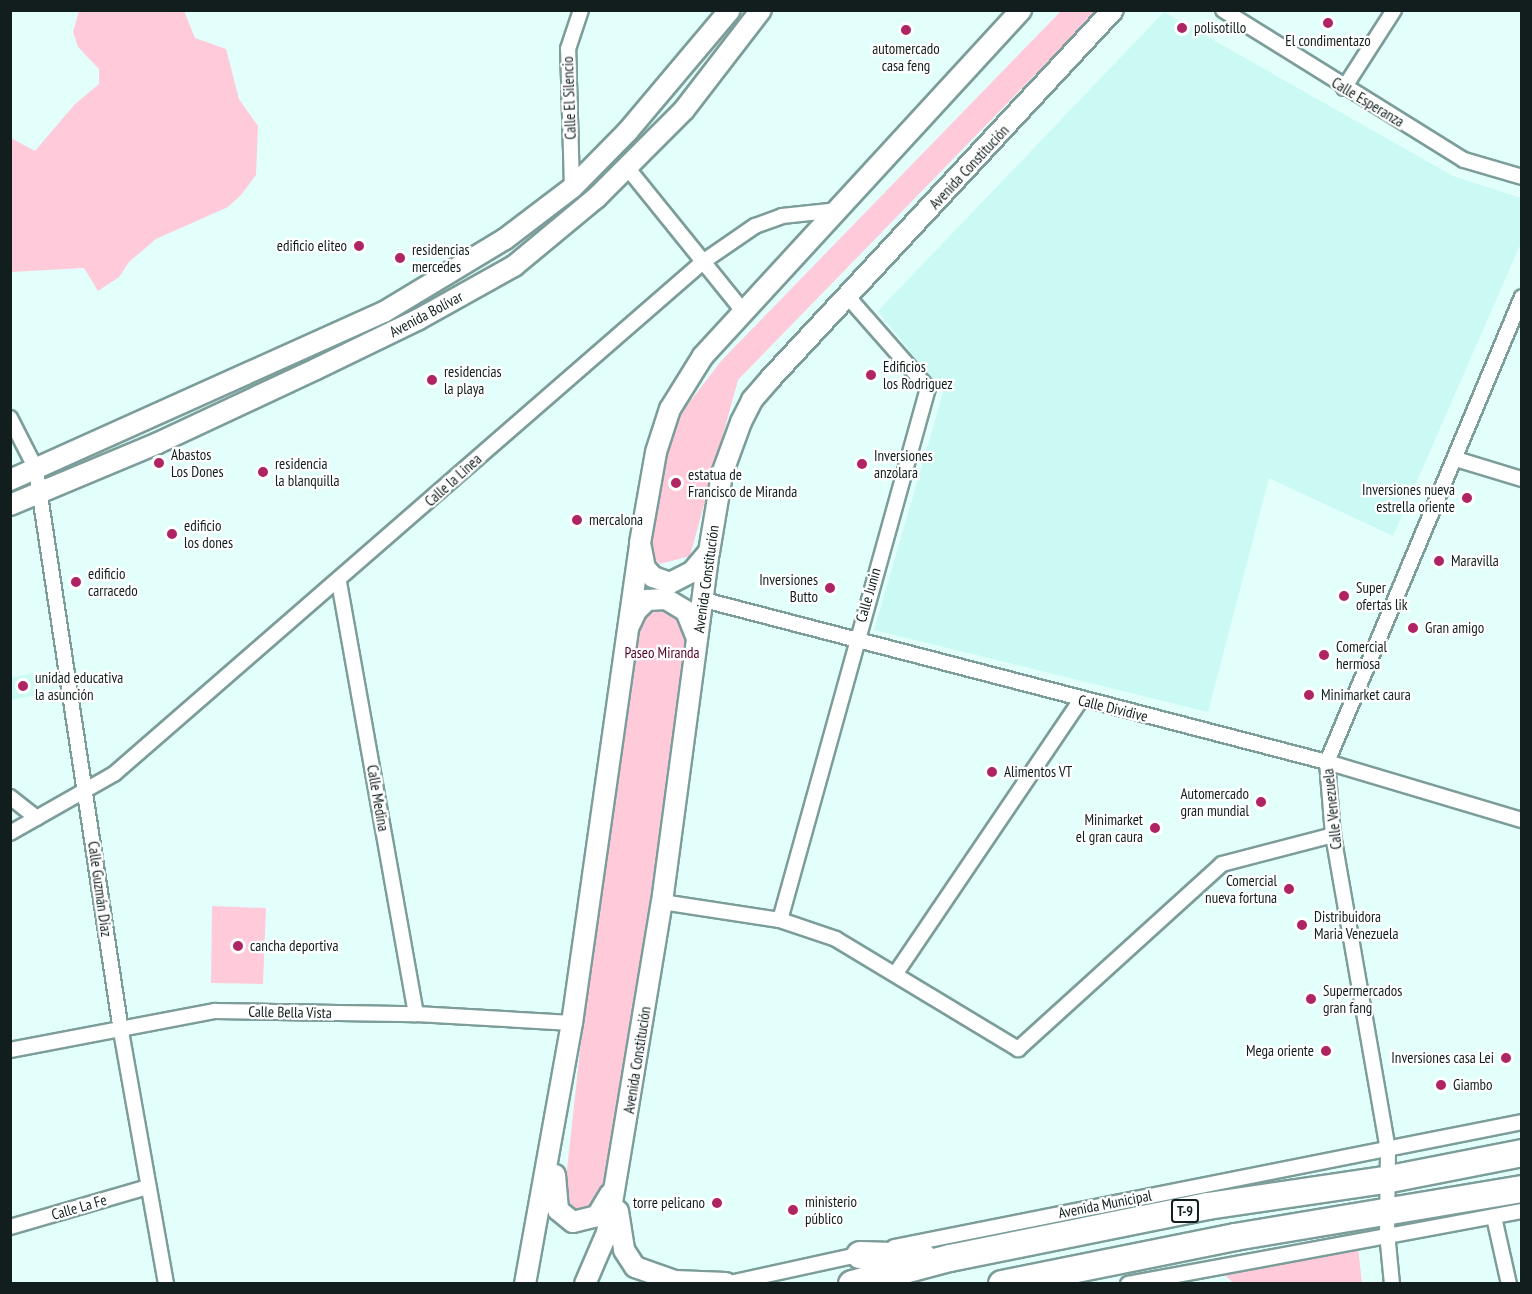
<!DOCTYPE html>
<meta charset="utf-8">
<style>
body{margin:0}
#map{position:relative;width:1532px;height:1294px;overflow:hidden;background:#e2fffc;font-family:"PT Sans Narrow",sans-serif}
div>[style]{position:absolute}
.built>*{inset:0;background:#cbf9f4}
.green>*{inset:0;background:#ffcad9}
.roads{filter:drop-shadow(2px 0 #7c9d9a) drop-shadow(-2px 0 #7c9d9a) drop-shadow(0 2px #7c9d9a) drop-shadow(0 -2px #7c9d9a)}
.street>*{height:14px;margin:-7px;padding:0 7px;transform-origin:7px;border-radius:7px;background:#fff}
.secondary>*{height:20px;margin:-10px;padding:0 10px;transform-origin:10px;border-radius:10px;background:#fff}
.highway>*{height:26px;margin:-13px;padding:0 13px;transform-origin:13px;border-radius:13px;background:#fff}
.dots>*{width:16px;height:16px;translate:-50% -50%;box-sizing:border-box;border:3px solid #fff;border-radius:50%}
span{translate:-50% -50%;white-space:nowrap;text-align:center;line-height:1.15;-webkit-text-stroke:4.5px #fff;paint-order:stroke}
.shield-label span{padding:2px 4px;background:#fff;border:2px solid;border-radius:4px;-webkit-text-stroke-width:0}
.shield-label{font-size:14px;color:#111e1d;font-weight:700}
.poi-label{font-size:15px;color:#111e1d}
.left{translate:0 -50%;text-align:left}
.right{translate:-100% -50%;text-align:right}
.street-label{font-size:15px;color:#111e1d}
.park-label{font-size:15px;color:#54052a}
.frame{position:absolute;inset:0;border:12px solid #111e1d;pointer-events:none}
</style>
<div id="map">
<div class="built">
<i style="clip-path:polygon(1164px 12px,1453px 176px,1521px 198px,1521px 243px,1393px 536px,1269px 478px,1208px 712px,874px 630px,943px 393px,878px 311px)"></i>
<i style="clip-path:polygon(33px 673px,37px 695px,11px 700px,11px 678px)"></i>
</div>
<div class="green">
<i style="clip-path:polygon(79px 11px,184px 11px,195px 38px,226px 49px,239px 99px,258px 126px,256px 175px,241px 195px,228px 207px,156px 239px,129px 262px,119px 277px,98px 291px,84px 268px,11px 272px,11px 138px,35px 151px,75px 104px,99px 84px,99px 69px,78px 47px,73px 32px)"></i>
<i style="clip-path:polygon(1061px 11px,1097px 11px,738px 380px,690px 556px,660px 564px,646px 550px,655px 486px,679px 416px,721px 361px)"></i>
<i style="clip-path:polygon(663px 607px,676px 614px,689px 631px,690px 647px,626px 1093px,603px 1200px,590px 1213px,573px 1209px,565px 1188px,580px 1051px,637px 628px,649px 609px)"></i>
<i style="clip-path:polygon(212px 906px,266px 908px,263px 984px,211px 983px)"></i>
<i style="clip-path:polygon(1358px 1247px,1362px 1283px,1233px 1283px,1225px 1275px)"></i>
</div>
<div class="roads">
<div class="street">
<i style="left:1223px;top:10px;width:284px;rotate:31.9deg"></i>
<i style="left:1464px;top:160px;width:60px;rotate:16.3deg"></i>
<i style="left:1344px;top:88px;width:93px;rotate:-57.3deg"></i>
<i style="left:626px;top:166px;width:188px;rotate:51.1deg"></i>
<i style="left:572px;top:188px;width:139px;rotate:-91.6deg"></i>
<i style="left:568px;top:49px;width:41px;rotate:-71.6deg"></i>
<i style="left:10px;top:418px;width:57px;rotate:63deg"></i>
<i style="left:36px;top:469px;width:568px;rotate:81.4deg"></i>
<i style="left:121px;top:1031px;width:257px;rotate:79.9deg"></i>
<i style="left:1456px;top:459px;width:69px;rotate:16.9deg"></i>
<i style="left:339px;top:582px;width:439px;rotate:79.9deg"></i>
<i style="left:704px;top:600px;width:644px;rotate:14.58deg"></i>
<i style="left:1327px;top:762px;width:203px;rotate:16.6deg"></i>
<i style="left:10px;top:797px;width:34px;rotate:38deg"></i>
<i style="left:10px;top:833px;width:120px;rotate:-29.6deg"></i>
<i style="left:114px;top:774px;width:782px;rotate:-41.01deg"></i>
<i style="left:704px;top:261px;width:62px;rotate:-34.5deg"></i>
<i style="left:755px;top:226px;width:29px;rotate:-20deg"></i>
<i style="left:782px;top:216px;width:57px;rotate:-6deg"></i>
<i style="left:662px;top:902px;width:119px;rotate:8.7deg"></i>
<i style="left:780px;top:920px;width:59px;rotate:18.7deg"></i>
<i style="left:836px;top:939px;width:213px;rotate:31.1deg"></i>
<i style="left:1018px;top:1049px;width:275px;rotate:-42.2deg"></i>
<i style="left:1222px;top:864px;width:115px;rotate:-14.6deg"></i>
<i style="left:780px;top:920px;width:552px;rotate:-74.45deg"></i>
<i style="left:928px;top:388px;width:121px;rotate:-131.3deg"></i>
<i style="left:896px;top:973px;width:330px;rotate:-55.9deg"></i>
<i style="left:10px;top:1050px;width:209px;rotate:-10.8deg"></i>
<i style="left:215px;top:1011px;width:201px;rotate:0.9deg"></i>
<i style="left:416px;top:1014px;width:156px;rotate:3.3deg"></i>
<i style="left:1494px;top:1217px;width:69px;rotate:77.4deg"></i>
<i style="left:10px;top:1227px;width:144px;rotate:-16.2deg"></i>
<i style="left:894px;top:1247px;width:640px;rotate:-11.26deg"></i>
<i style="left:725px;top:1284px;width:141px;rotate:-12.3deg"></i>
<i style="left:1128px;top:1284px;width:401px;rotate:-10.5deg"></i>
<i style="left:1392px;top:1284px;width:51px;rotate:-95.6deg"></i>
<i style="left:1387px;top:1233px;width:83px;rotate:-89.3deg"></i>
<i style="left:1388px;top:1150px;width:320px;rotate:-99.9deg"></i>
<i style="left:1333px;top:835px;width:73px;rotate:-94.7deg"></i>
<i style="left:1327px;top:762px;width:504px;rotate:-67.25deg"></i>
</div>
<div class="secondary">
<i style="left:10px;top:480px;width:410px;rotate:-24.2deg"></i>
<i style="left:384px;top:312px;width:141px;rotate:-31.1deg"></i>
<i style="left:505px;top:239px;width:84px;rotate:-37.3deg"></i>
<i style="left:572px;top:188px;width:80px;rotate:-45.5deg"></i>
<i style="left:628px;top:131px;width:158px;rotate:-49.9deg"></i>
<i style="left:10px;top:505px;width:160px;rotate:-22.7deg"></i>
<i style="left:158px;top:443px;width:174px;rotate:-25.1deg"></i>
<i style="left:316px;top:369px;width:114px;rotate:-25.9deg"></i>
<i style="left:419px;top:319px;width:109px;rotate:-29.2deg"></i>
<i style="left:514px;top:266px;width:107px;rotate:-39.7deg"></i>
<i style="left:596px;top:198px;width:124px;rotate:-45deg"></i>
<i style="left:684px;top:110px;width:126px;rotate:-52.4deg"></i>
<i style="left:641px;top:548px;width:20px;rotate:79deg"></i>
<i style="left:645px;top:568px;width:12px;rotate:48deg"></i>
<i style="left:653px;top:577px;width:18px;rotate:19deg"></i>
<i style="left:670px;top:583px;width:25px;rotate:-27deg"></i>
<i style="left:692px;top:572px;width:26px;rotate:-50deg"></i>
<i style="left:630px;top:624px;width:14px;rotate:-65deg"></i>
<i style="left:636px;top:611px;width:16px;rotate:-45deg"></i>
<i style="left:647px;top:600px;width:19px;rotate:-3deg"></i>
<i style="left:666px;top:599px;width:23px;rotate:31deg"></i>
<i style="left:686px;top:611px;width:29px;rotate:68deg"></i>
<i style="left:555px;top:1175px;width:35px;rotate:85deg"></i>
<i style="left:558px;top:1210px;width:19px;rotate:39deg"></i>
<i style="left:573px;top:1222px;width:25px;rotate:-14deg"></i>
<i style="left:597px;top:1216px;width:26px;rotate:-59deg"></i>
<i style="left:618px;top:1211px;width:39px;rotate:81deg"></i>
<i style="left:624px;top:1250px;width:20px;rotate:57deg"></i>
<i style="left:635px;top:1267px;width:42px;rotate:19.3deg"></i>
<i style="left:675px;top:1281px;width:51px;rotate:2.2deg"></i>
<i style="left:525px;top:1284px;width:265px;rotate:-79.8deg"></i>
<i style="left:572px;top:1023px;width:485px;rotate:-81.9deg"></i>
<i style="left:640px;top:543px;width:92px;rotate:-80deg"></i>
<i style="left:656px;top:452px;width:45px;rotate:-72deg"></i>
<i style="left:670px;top:409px;width:62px;rotate:-58.1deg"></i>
<i style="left:703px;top:356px;width:470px;rotate:-47.4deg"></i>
<i style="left:585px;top:1284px;width:56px;rotate:-66.7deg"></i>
<i style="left:607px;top:1233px;width:336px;rotate:-80.6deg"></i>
<i style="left:662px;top:902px;width:353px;rotate:-82.4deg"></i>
<i style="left:709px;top:552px;width:79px;rotate:-80.5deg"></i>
<i style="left:722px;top:474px;width:55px;rotate:-69.9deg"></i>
<i style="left:741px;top:422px;width:25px;rotate:-63deg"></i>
<i style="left:752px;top:400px;width:29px;rotate:-49deg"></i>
<i style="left:771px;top:378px;width:502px;rotate:-47.1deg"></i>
</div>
<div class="highway">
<i style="left:860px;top:1255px;width:63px;rotate:1.8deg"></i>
<i style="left:852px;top:1284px;width:101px;rotate:-14.9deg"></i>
<i style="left:950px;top:1258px;width:263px;rotate:-11.4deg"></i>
<i style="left:1208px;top:1206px;width:184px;rotate:-8.4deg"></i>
<i style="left:1390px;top:1179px;width:135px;rotate:-11.1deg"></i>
<i style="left:1002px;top:1284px;width:238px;rotate:-11.4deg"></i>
<i style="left:1235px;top:1237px;width:291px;rotate:-9.5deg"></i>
</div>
</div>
<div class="dots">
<i style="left:1328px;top:23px;background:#af2462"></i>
<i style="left:1182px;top:28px;background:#af2462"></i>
<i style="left:906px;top:30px;background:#af2462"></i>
<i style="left:359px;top:246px;background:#af2462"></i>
<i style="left:400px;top:258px;background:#af2462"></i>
<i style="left:871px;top:375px;background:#af2462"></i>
<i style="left:432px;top:380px;background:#af2462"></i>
<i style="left:159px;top:463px;background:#af2462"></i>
<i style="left:862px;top:464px;background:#af2462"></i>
<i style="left:263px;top:472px;background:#af2462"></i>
<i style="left:676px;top:483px;background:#af2462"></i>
<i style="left:1467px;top:498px;background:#af2462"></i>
<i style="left:577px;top:520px;background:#af2462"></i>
<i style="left:172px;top:534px;background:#af2462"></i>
<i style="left:1439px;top:561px;background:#af2462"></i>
<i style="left:76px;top:582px;background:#af2462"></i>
<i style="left:830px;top:588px;background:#af2462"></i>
<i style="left:1344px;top:596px;background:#af2462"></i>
<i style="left:1413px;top:628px;background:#af2462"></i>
<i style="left:1324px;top:655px;background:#af2462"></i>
<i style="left:23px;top:686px;background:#af2462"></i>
<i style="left:1309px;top:695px;background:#af2462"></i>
<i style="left:992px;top:772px;background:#af2462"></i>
<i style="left:1261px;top:802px;background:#af2462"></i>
<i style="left:1155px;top:828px;background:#af2462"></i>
<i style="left:1289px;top:889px;background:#af2462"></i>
<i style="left:1302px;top:925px;background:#af2462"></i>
<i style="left:238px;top:946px;background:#af2462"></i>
<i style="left:1311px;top:999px;background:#af2462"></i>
<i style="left:1326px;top:1051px;background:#af2462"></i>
<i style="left:1506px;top:1058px;background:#af2462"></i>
<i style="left:1441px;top:1085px;background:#af2462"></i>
<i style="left:717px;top:1203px;background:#af2462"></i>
<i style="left:793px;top:1210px;background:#af2462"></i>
</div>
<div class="shield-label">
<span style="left:1185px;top:1211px">T-9</span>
</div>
<div class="poi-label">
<span class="left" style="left:1194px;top:28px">polisotillo</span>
<span style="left:1328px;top:41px">El condimentazo</span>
<span style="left:906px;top:57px">automercado<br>casa feng</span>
<span class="right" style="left:347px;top:246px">edificio eliteo</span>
<span class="left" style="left:412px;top:258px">residencias<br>mercedes</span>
<span class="left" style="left:883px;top:375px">Edificios<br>los Rodriguez</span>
<span class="left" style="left:444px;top:380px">residencias<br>la playa</span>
<span class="left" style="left:171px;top:463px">Abastos<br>Los Dones</span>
<span class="left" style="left:874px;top:464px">Inversiones<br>anzolara</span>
<span class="left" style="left:275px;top:472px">residencia<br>la blanquilla</span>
<span class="left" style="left:688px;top:483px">estatua de<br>Francisco de Miranda</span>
<span class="right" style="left:1455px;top:498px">Inversiones nueva<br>estrella oriente</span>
<span class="left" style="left:589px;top:520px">mercalona</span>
<span class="left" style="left:184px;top:534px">edificio<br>los dones</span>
<span class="left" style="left:1451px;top:561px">Maravilla</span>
<span class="left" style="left:88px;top:582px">edificio<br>carracedo</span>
<span class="right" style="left:818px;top:588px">Inversiones<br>Butto</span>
<span class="left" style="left:1356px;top:596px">Super<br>ofertas lik</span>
<span class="left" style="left:1425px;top:628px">Gran amigo</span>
<span class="left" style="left:1336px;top:655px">Comercial<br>hermosa</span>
<span class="left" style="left:35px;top:686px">unidad educativa<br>la asunción</span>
<span class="left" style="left:1321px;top:695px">Minimarket caura</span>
<span class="left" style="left:1004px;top:772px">Alimentos VT</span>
<span class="right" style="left:1249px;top:802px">Automercado<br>gran mundial</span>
<span class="right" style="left:1143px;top:828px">Minimarket<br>el gran caura</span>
<span class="right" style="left:1277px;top:889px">Comercial<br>nueva fortuna</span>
<span class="left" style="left:1314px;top:925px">Distribuidora<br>Maria Venezuela</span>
<span class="left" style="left:250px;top:946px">cancha deportiva</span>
<span class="left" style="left:1323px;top:999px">Supermercados<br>gran fang</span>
<span class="right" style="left:1314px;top:1051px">Mega oriente</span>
<span class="right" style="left:1494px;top:1058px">Inversiones casa Lei</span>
<span class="left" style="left:1453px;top:1085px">Giambo</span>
<span class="left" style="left:805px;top:1210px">ministerio<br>público</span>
<span class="right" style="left:705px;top:1203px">torre pelicano</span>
</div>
<div class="street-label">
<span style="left:569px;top:98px;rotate:-92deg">Calle El Silencio</span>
<span style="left:1368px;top:102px;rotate:31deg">Calle Esperanza</span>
<span style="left:969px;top:167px;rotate:-47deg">Avenida Constitución</span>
<span style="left:426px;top:314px;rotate:-28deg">Avenida Bolívar</span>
<span style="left:453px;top:480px;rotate:-42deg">Calle la Linea</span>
<span style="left:706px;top:579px;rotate:-82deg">Avenida Constitución</span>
<span style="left:868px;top:595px;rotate:-74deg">Calle Junin</span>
<span style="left:1113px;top:708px;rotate:14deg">Calle Dividive</span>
<span style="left:378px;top:798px;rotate:80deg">Calle Medina</span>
<span style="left:1332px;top:809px;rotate:-96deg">Calle Venezuela</span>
<span style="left:100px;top:889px;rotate:82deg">Calle Guzmán Díaz</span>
<span style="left:290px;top:1012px;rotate:1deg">Calle Bella Vista</span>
<span style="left:637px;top:1060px;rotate:-81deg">Avenida Constitución</span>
<span style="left:1105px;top:1204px;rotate:-11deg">Avenida Municipal</span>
<span style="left:79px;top:1207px;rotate:-16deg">Calle La Fe</span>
</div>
<div class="park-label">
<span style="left:662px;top:653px">Paseo Miranda</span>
</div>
<div class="frame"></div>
</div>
